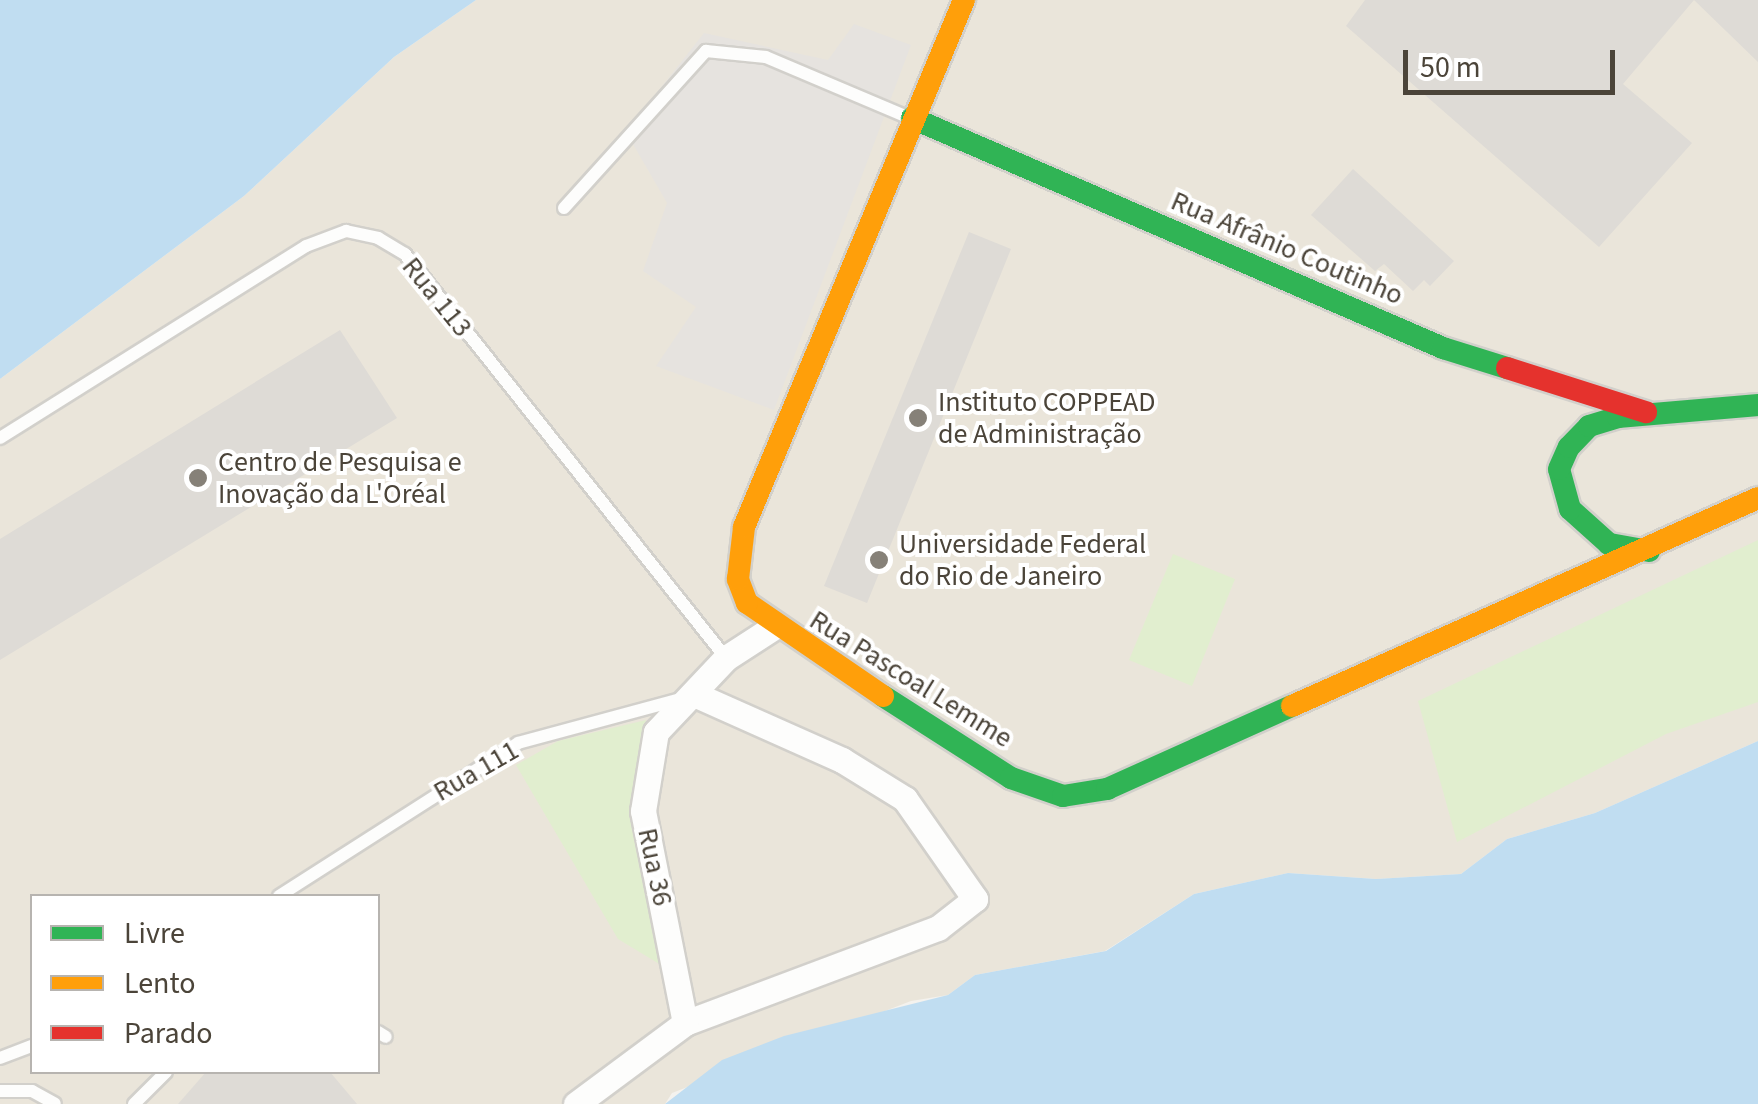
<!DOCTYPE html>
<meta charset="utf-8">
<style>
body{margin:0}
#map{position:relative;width:1758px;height:1104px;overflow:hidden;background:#f4f2ee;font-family:"Source Sans 3",sans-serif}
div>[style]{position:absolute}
.education>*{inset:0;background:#eae5da}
.green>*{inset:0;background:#e1eecf}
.parking>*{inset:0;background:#e6e3df}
.water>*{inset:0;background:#c0ddf1}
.building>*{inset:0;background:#dedbd6}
.roads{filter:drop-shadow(2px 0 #d2d0cb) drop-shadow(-2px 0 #d2d0cb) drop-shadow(0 2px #d2d0cb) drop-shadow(0 -2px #d2d0cb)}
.lane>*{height:12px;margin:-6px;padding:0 6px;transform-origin:6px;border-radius:6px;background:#fdfdfc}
.street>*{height:25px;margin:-12.5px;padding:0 12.5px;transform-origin:12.5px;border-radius:12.5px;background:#fdfdfc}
.fast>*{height:22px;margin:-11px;padding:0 11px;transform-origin:11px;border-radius:11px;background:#30b455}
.slow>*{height:22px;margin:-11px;padding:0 11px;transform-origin:11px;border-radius:11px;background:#ff9f0a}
.jam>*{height:22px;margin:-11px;padding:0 11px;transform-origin:11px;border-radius:11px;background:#e5322d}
.dots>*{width:28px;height:28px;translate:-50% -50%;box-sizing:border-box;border:5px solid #fff;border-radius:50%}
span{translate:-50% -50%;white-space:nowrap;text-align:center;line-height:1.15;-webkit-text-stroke:8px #fff;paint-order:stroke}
.street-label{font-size:28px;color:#4b4439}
.poi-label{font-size:28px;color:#4b4439}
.left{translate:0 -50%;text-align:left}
.legend{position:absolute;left:30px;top:894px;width:350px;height:180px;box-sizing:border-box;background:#fff;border:2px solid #b7b4b0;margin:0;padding:12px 18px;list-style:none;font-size:30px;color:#4b4439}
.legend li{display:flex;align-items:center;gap:20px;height:50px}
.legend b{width:50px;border:2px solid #b7b4b0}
.scale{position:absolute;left:1403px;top:50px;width:212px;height:45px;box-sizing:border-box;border:5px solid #4b4439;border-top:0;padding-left:12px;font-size:30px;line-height:35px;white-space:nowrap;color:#4b4439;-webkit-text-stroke:8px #fff;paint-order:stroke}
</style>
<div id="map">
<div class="education">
<i style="clip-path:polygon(evenodd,476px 0,1758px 0,1758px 741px,1595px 813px,1507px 839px,1461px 874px,1376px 879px,1288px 873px,1194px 894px,1105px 951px,975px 975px,948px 995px,911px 1001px,672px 1093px,665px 1104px,0 1104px,0 379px,244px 196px,394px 57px,476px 0,32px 896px,378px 896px,378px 1072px,32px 1072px,32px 896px)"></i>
</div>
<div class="green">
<i style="clip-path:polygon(1758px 540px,1758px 702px,1666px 734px,1457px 842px,1418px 701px)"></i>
<i style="clip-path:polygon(1173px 554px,1235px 579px,1192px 686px,1129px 660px)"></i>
<i style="clip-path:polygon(646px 720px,629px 813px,666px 968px,618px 939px,516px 765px,558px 741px)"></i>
</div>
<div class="parking">
<i style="clip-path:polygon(854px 24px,911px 45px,774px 410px,656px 366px,696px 307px,643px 271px,667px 203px,626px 132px,704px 33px,828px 60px)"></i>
</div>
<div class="water">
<i style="clip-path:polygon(0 0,476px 0,394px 57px,244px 196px,0 379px)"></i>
<i style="clip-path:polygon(1758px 741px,1758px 1104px,665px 1104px,722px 1060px,784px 1036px,948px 995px,975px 975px,1106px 951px,1194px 894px,1288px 873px,1376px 879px,1461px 874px,1507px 839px,1595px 813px)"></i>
</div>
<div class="building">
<i style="clip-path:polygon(1365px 0,1758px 0,1758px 62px,1694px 0,1623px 84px,1692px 143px,1599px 247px,1346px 26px)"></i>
<i style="clip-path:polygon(1353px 169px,1454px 261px,1430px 286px,1424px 280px,1413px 291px,1384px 264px,1375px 271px,1311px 215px)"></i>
<i style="clip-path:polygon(969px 232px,1011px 249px,867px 603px,824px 586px)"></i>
<i style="clip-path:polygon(340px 330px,397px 418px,0 660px,0 539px)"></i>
<i style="clip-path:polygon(206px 1072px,330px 1072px,357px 1104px,178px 1104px)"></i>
</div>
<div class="roads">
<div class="lane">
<i style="left:564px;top:208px;width:212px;rotate:-47.9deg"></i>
<i style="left:706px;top:51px;width:60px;rotate:5.7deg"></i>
<i style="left:766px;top:57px;width:156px;rotate:23deg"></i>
<i style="left:0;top:438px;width:361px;rotate:-32.1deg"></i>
<i style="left:306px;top:246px;width:43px;rotate:-20.6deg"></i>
<i style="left:346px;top:231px;width:33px;rotate:12deg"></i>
<i style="left:378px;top:238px;width:31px;rotate:31deg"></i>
<i style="left:405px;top:254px;width:516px;rotate:51.53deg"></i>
<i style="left:279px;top:896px;width:284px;rotate:-32.6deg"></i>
<i style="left:518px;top:743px;width:169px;rotate:-15.1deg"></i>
<i style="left:378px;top:1032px;width:9px;rotate:32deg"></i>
<i style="left:0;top:1058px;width:34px;rotate:-21deg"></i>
<i style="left:0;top:1091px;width:32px"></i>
<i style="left:32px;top:1091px;width:26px;rotate:29deg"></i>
<i style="left:134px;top:1104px;width:45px;rotate:-45deg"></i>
</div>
<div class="street">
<i style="left:685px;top:1023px;width:270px;rotate:-20.6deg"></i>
<i style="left:938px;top:928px;width:47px;rotate:-38.1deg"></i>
<i style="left:975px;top:899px;width:122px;rotate:-125deg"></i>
<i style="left:905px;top:799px;width:74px;rotate:-148.2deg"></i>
<i style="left:842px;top:760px;width:160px;rotate:-156deg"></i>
<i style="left:576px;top:1104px;width:136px;rotate:-36.6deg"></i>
<i style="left:685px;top:1023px;width:216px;rotate:-101.2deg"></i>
<i style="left:643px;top:811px;width:80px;rotate:-80.7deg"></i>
<i style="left:656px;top:732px;width:102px;rotate:-46.6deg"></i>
<i style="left:726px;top:658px;width:57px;rotate:-32.9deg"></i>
</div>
<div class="fast">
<i style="left:912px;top:118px;width:579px;rotate:23.42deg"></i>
<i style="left:1443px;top:348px;width:67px;rotate:17.4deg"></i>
<i style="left:1649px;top:551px;width:41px;rotate:-170.1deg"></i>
<i style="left:1609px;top:544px;width:52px;rotate:-138.1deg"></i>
<i style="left:1570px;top:509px;width:41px;rotate:-105.4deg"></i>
<i style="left:1559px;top:469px;width:24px;rotate:-66deg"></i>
<i style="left:1569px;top:447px;width:29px;rotate:-46deg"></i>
<i style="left:1589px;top:426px;width:30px;rotate:-17deg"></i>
<i style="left:1618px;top:417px;width:141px;rotate:-4.9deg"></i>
<i style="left:883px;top:696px;width:152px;rotate:32.6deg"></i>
<i style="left:1011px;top:778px;width:55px;rotate:19.1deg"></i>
<i style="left:1063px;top:796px;width:45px;rotate:-9deg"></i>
<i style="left:1107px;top:789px;width:203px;rotate:-24.2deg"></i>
</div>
<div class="slow">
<i style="left:883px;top:696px;width:165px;rotate:-145.6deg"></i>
<i style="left:747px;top:603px;width:26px;rotate:-111deg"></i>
<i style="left:738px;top:579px;width:52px;rotate:-83.4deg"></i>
<i style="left:744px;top:527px;width:571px;rotate:-67.34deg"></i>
<i style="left:1292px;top:706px;width:510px;rotate:-24.05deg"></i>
</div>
<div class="jam">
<i style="left:1507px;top:368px;width:146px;rotate:17.6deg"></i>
</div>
</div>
<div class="dots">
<i style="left:918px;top:418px;background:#868178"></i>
<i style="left:198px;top:478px;background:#868178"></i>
<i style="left:879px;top:560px;background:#868178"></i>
</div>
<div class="street-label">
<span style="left:1287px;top:248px;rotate:23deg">Rua Afrânio Coutinho</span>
<span style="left:437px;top:297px;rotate:51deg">Rua 113</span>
<span style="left:911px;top:679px;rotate:32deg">Rua Pascoal Lemme</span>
<span style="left:476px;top:771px;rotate:-30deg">Rua 111</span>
<span style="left:655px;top:867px;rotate:78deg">Rua 36</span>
</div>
<div class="poi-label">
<span class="left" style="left:938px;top:418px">Instituto COPPEAD<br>de Administração</span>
<span class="left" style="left:218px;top:478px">Centro de Pesquisa e<br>Inovação da L'Oréal</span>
<span class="left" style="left:899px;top:560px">Universidade Federal<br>do Rio de Janeiro</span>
</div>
<ul class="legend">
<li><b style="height:12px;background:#30b455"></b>Livre</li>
<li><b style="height:12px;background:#ff9f0a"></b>Lento</li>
<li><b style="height:12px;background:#e5322d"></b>Parado</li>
</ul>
<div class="scale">50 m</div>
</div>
